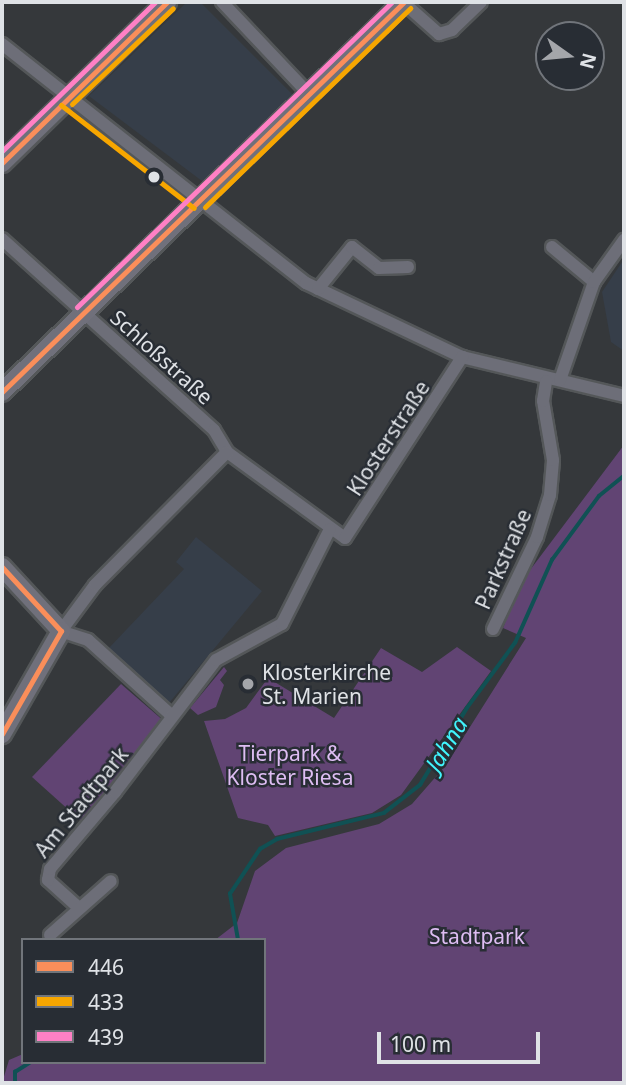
<!DOCTYPE html>
<meta charset="utf-8">
<style>
body{margin:0}
#map{position:relative;width:626px;height:1085px;overflow:hidden;background:#35383b;font-family:"Noto Sans",sans-serif}
div>[style]{position:absolute}
.built>*{inset:0;background:#363e49}
.green>*{inset:0;background:#614473}
.stream>*{height:3.5px;margin:-1.75px;padding:0 1.75px;transform-origin:1.75px;border-radius:1.75px;background:#105154}
.roads{filter:drop-shadow(2px 0 #545759) drop-shadow(-2px 0 #545759) drop-shadow(0 2px #545759) drop-shadow(0 -2px #545759)}
.minor>*{height:12px;margin:-6px;padding:0 6px;transform-origin:6px;border-radius:6px;background:#6d6e78}
.secondary>*{height:18px;margin:-9px;padding:0 9px;transform-origin:9px;border-radius:9px;background:#70707b}
.bus-1>*{height:5px;margin:-2.5px;padding:0 2.5px;transform-origin:2.5px;border-radius:2.5px;background:#fa8e5a}
.bus-2>*{height:5px;margin:-2.5px;padding:0 2.5px;transform-origin:2.5px;border-radius:2.5px;background:#f7a600}
.bus-3>*{height:5px;margin:-2.5px;padding:0 2.5px;transform-origin:2.5px;border-radius:2.5px;background:#ff80c5}
.dots>*{width:19px;height:19px;translate:-50% -50%;box-sizing:border-box;border:4px solid #282d34;border-radius:50%}
span{translate:-50% -50%;white-space:nowrap;text-align:center;line-height:1.15;-webkit-text-stroke:5px #282d34;paint-order:stroke}
.street-label{font-size:21px;color:#dfe2e6}
.poi-label{font-size:21px;color:#dfe2e6}
.left{translate:0 -50%;text-align:left}
.park-label{font-size:21px;color:#debdf3}
.water-label{font-size:23px;color:#40f4fc;font-style:italic}
.frame{position:absolute;inset:0;border:4px solid #dfe2e6;pointer-events:none}
.legend{position:absolute;left:21px;top:938px;width:245px;height:126px;box-sizing:border-box;background:#282d34;border:2px solid #71757b;margin:0;padding:9px 12px;list-style:none;font-size:21px;color:#dfe2e6}
.legend li{display:flex;align-items:center;gap:14px;height:35px}
.legend b{width:35px;border:2px solid #71757b}
.north{position:absolute;left:535px;top:21px;width:70px;height:70px;box-sizing:border-box;background:#282d34;border:2px solid #71757b;border-radius:50%;rotate:105deg;font-size:19px;font-weight:700;line-height:28px;text-align:center;color:#dfe2e6}
.north::after{content:'';display:block;margin:auto;width:24px;height:32px;background:#a4a6aa;clip-path:polygon(50% 0,100% 100%,50% 72%,0 100%)}
.scale{position:absolute;left:377px;top:1032px;width:163px;height:32px;box-sizing:border-box;border:4px solid #dfe2e6;border-top:0;padding-left:9px;font-size:21px;line-height:24px;white-space:nowrap;color:#dfe2e6;-webkit-text-stroke:5px #282d34;paint-order:stroke}
</style>
<div id="map">
<div class="built">
<i style="clip-path:polygon(187px 2px,200px 2px,294px 96px,206px 184px,89px 96px)"></i>
<i style="clip-path:polygon(624px 259px,624px 351px,611px 342px,602px 292px)"></i>
<i style="clip-path:polygon(196px 537px,262px 591px,169px 703px,107px 650px,184px 569px,176px 562px)"></i>
</div>
<div class="green">
<i style="clip-path:polygon(624px 445px,624px 1083px,2px 1083px,9px 1060px,23px 1054px,23px 1062px,264px 1062px,264px 940px,215px 940px,237px 923px,255px 871px,286px 848px,379px 824px,412px 804px,446px 765px,526px 638px,503px 628px,521px 582px)"></i>
<i style="clip-path:polygon(457px 647px,491px 671px,401px 795px,372px 813px,275px 836px,268px 825px,238px 818px,204px 721px,225px 719px,246px 708px,268px 678px,334px 718px,381px 648px,422px 672px)"></i>
<i style="clip-path:polygon(224px 667px,227px 671px,220px 680px,224px 685px,216px 707px,198px 715px,190px 708px)"></i>
<i style="clip-path:polygon(121px 684px,165px 722px,81px 821px,32px 777px)"></i>
</div>
<div class="stream">
<i style="left:238px;top:940px;width:47px;rotate:-99.9deg"></i>
<i style="left:230px;top:894px;width:54px;rotate:-56.3deg"></i>
<i style="left:260px;top:849px;width:20px;rotate:-30deg"></i>
<i style="left:277px;top:839px;width:110px;rotate:-13.7deg"></i>
<i style="left:384px;top:813px;width:46px;rotate:-37.9deg"></i>
<i style="left:420px;top:785px;width:90px;rotate:-58.6deg"></i>
<i style="left:467px;top:708px;width:81px;rotate:-53.6deg"></i>
<i style="left:515px;top:643px;width:91px;rotate:-66deg"></i>
<i style="left:552px;top:560px;width:79px;rotate:-53.7deg"></i>
<i style="left:599px;top:496px;width:32px;rotate:-39deg"></i>
<i style="left:15px;top:1083px;width:11px;rotate:-90deg"></i>
<i style="left:15px;top:1072px;width:19px;rotate:-32deg"></i>
</div>
<div class="roads">
<div class="minor">
<i style="left:222px;top:2px;width:125px;rotate:46.6deg"></i>
<i style="left:404px;top:3px;width:47px;rotate:41.5deg"></i>
<i style="left:439px;top:34px;width:14px;rotate:-17deg"></i>
<i style="left:452px;top:30px;width:40px;rotate:-44deg"></i>
<i style="left:2px;top:44px;width:387px;rotate:38.2deg"></i>
<i style="left:306px;top:283px;width:173px;rotate:25.4deg"></i>
<i style="left:462px;top:357px;width:167px;rotate:13.5deg"></i>
<i style="left:2px;top:239px;width:285px;rotate:42deg"></i>
<i style="left:214px;top:430px;width:26px;rotate:59deg"></i>
<i style="left:552px;top:247px;width:55px;rotate:39.8deg"></i>
<i style="left:318px;top:289px;width:54px;rotate:-51deg"></i>
<i style="left:352px;top:247px;width:34px;rotate:38deg"></i>
<i style="left:379px;top:268px;width:29px;rotate:-2deg"></i>
<i style="left:560px;top:380px;width:104px;rotate:-70.9deg"></i>
<i style="left:594px;top:282px;width:52px;rotate:-54.5deg"></i>
<i style="left:227px;top:452px;width:146px;rotate:36.1deg"></i>
<i style="left:345px;top:538px;width:216px;rotate:-57.1deg"></i>
<i style="left:493px;top:629px;width:102px;rotate:-64.4deg"></i>
<i style="left:537px;top:537px;width:44px;rotate:-72.8deg"></i>
<i style="left:550px;top:495px;width:35px;rotate:-85deg"></i>
<i style="left:553px;top:460px;width:60px;rotate:-99.6deg"></i>
<i style="left:543px;top:401px;width:20px;rotate:-81deg"></i>
<i style="left:171px;top:715px;width:112px;rotate:-137.9deg"></i>
<i style="left:88px;top:640px;width:28px;rotate:-162deg"></i>
<i style="left:61px;top:631px;width:57px;rotate:-53.5deg"></i>
<i style="left:95px;top:585px;width:187px;rotate:-45.2deg"></i>
<i style="left:79px;top:908px;width:42px;rotate:-137.9deg"></i>
<i style="left:48px;top:880px;width:11px;rotate:-80deg"></i>
<i style="left:50px;top:869px;width:101px;rotate:-49.8deg"></i>
<i style="left:115px;top:792px;width:166px;rotate:-52.6deg"></i>
<i style="left:216px;top:660px;width:75px;rotate:-28.6deg"></i>
<i style="left:282px;top:624px;width:106px;rotate:-63.2deg"></i>
<i style="left:50px;top:935px;width:81px;rotate:-41.5deg"></i>
</div>
<div class="secondary">
<i style="left:2px;top:163px;width:231px;rotate:-44.3deg"></i>
<i style="left:2px;top:392px;width:560px;rotate:-44.13deg"></i>
<i style="left:2px;top:567px;width:87px;rotate:47.3deg"></i>
<i style="left:61px;top:631px;width:119px;rotate:119.8deg"></i>
</div>
</div>
<div class="bus-1">
<i style="left:2px;top:163px;width:231px;rotate:-44.3deg"></i>
<i style="left:2px;top:392px;width:560px;rotate:-44.13deg"></i>
<i style="left:2px;top:567px;width:87px;rotate:47.3deg"></i>
<i style="left:2px;top:734px;width:119px;rotate:-60.2deg"></i>
</div>
<div class="bus-2">
<i style="left:72px;top:104px;width:139px;rotate:-43.5deg"></i>
<i style="left:61px;top:105px;width:168px;rotate:37.8deg"></i>
<i style="left:205px;top:207px;width:286px;rotate:-44.1deg"></i>
</div>
<div class="bus-3">
<i style="left:2px;top:151px;width:214px;rotate:-44.2deg"></i>
<i style="left:77px;top:307px;width:438px;rotate:-44.1deg"></i>
</div>
<div class="dots">
<i style="left:154px;top:177px;background:#dfe2e6"></i>
<i style="left:248px;top:684px;background:#a4a6aa"></i>
</div>
<div class="street-label">
<span style="left:162px;top:357px;rotate:42deg">Schloßstraße</span>
<span style="left:388px;top:438px;rotate:-57deg">Klosterstraße</span>
<span style="left:503px;top:559px;rotate:-66deg">Parkstraße</span>
<span style="left:81px;top:802px;rotate:-51deg">Am Stadtpark</span>
</div>
<div class="poi-label">
<span class="left" style="left:262px;top:684px">Klosterkirche<br>St. Marien</span>
</div>
<div class="park-label">
<span style="left:290px;top:765px">Tierpark &amp;<br>Kloster Riesa</span>
<span style="left:477px;top:936px">Stadtpark</span>
</div>
<div class="water-label">
<span style="left:446px;top:744px;rotate:-59deg">Jahna</span>
</div>
<div class="frame"></div>
<ul class="legend">
<li><b style="height:9px;background:#fa8e5a"></b>446</li>
<li><b style="height:9px;background:#f7a600"></b>433</li>
<li><b style="height:9px;background:#ff80c5"></b>439</li>
</ul>
<div class="north">N</div>
<div class="scale">100 m</div>
</div>
